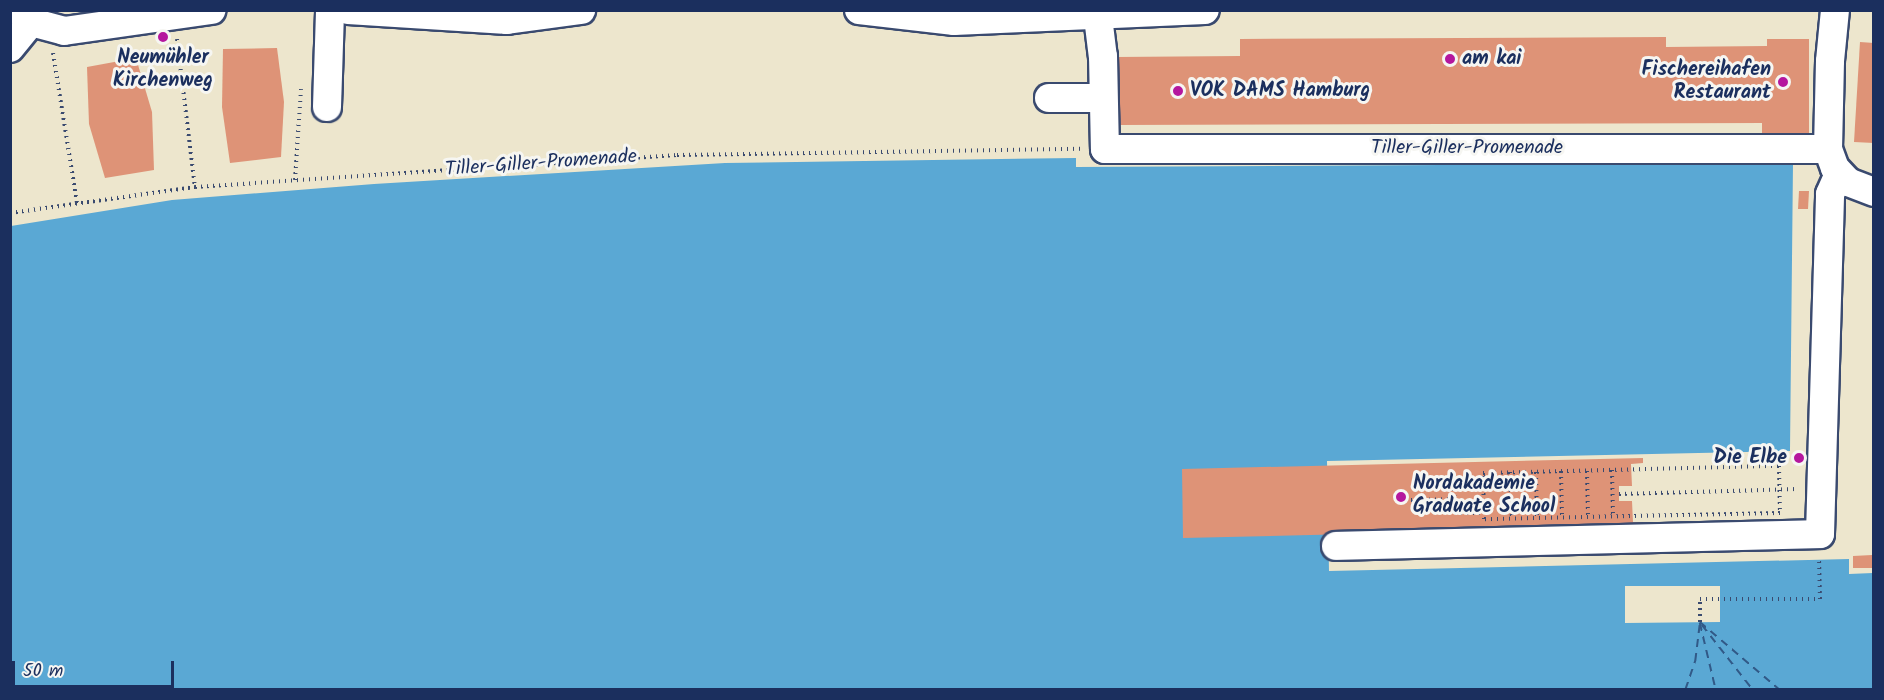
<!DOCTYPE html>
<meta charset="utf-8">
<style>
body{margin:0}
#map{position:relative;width:1884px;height:700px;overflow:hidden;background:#ede6cd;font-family:Kalam,sans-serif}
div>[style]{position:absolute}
.water>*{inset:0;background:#5aa8d4}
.pier>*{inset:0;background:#ede6cd}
.ferry>*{height:1.5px;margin-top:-0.75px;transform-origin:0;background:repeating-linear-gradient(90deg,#315987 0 8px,transparent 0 14px)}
.building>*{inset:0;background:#de9377}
.path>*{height:4px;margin-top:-2px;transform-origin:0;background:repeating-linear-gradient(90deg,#3a4a6f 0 1.5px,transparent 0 6px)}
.roads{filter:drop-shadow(2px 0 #3a4a6f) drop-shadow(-2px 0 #3a4a6f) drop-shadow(0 2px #3a4a6f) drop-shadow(0 -2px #3a4a6f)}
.minor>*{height:28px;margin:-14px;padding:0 14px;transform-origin:14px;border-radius:14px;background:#fff}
.dots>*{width:16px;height:16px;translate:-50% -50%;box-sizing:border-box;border:3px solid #f6f6f2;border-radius:50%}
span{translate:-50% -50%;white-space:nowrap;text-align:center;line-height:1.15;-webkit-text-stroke:6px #f6f6f2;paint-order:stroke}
.poi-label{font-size:20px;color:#1b2f5e;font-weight:700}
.left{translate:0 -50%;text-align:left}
.right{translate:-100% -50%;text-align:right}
.street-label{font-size:20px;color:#1b2f5e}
.frame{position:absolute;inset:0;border:12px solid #1b2f5e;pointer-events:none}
.scale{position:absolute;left:12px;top:661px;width:162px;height:27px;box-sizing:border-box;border:3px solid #1b2f5e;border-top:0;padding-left:8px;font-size:18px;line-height:21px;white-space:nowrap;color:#1b2f5e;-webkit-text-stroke:4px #f6f6f2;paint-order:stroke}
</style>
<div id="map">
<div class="water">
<i style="clip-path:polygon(1076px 158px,1076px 167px,1793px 163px,1790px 451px,1327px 461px,1329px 571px,1849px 559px,1849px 574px,1873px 573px,1873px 689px,11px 690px,11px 226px,172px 200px,374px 184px,725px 163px)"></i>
</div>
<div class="pier">
<i style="clip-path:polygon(1625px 586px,1720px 586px,1720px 622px,1625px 623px)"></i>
</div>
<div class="ferry">
<i style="left:1700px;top:622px;width:105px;rotate:40.4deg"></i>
<i style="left:1700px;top:623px;width:69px;rotate:76.6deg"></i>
<i style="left:1702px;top:625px;width:83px;rotate:51.9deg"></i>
<i style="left:1685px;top:690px;width:31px;rotate:-71deg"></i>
<i style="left:1695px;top:661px;width:38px;rotate:-83deg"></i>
</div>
<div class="building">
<i style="clip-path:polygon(1666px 37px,1666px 47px,1767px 46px,1767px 39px,1809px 39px,1809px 135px,1762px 139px,1762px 123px,1116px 125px,1116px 57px,1240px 56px,1240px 39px)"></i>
<i style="clip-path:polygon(1860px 42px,1874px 43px,1874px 143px,1854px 142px)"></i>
<i style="clip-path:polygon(277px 48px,284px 102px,281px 157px,230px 163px,222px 107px,223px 49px)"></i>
<i style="clip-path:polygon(136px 58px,152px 112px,154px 170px,105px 178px,89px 124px,87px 67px)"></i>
<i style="clip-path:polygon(1799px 191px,1809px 191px,1808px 209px,1798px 209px)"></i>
<i style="clip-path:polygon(1643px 458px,1643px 463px,1631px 464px,1632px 486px,1619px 486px,1619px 501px,1632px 501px,1633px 522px,1644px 522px,1644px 527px,1183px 538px,1182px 469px)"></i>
<i style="clip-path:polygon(1872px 555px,1872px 568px,1853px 568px,1853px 556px)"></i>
</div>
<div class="path">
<i style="left:177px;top:39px;width:149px;rotate:83.1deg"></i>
<i style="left:53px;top:53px;width:152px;rotate:80.9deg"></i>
<i style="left:295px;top:180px;width:91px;rotate:-86.2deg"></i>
<i style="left:10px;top:213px;width:187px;rotate:-8deg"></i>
<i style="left:195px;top:187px;width:483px;rotate:-3.8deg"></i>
<i style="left:677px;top:155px;width:404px;rotate:-0.9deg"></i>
<i style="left:1779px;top:466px;width:47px;rotate:88.8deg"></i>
<i style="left:1780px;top:513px;width:296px;rotate:178.8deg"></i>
<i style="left:1484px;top:519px;width:46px;rotate:-91.2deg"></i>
<i style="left:1483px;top:473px;width:296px;rotate:-1.4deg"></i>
<i style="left:1612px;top:470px;width:44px;rotate:88.7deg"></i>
<i style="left:1561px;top:471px;width:45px;rotate:88.7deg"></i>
<i style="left:1587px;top:471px;width:44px;rotate:88.7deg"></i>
<i style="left:1510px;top:472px;width:47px;rotate:87.6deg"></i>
<i style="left:1536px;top:472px;width:46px;rotate:88.8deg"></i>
<i style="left:1483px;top:482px;width:29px;rotate:178deg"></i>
<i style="left:1454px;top:483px;width:30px;rotate:88deg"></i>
<i style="left:1455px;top:513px;width:29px"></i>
<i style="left:1619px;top:494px;width:178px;rotate:-1.6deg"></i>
<i style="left:1411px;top:500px;width:44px;rotate:-1.3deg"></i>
<i style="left:1700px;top:622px;width:23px;rotate:-90deg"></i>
<i style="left:1700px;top:599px;width:120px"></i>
<i style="left:1820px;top:599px;width:40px;rotate:-91.4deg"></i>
</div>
<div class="roads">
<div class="minor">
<i style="left:19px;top:10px;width:17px;rotate:45deg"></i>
<i style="left:31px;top:22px;width:34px;rotate:15deg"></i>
<i style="left:64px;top:31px;width:149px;rotate:-8.1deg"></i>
<i style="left:348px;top:10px;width:159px;rotate:3.6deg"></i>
<i style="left:507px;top:20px;width:75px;rotate:-7.7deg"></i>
<i style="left:859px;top:10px;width:96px;rotate:6.6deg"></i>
<i style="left:954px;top:21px;width:251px;rotate:-2.5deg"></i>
<i style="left:1835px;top:10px;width:51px;rotate:95.6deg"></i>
<i style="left:1830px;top:61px;width:88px;rotate:91.3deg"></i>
<i style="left:1828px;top:149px;width:20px;rotate:70deg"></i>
<i style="left:1835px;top:168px;width:19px;rotate:47deg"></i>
<i style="left:1848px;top:182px;width:28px;rotate:21deg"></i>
<i style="left:1098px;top:17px;width:39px;rotate:83deg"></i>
<i style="left:1103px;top:56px;width:93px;rotate:88.8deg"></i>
<i style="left:1105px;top:149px;width:723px"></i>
<i style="left:10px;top:48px;width:33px;rotate:-51deg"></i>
<i style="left:1049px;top:98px;width:54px"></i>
<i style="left:327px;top:107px;width:97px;rotate:-88.2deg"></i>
<i style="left:1336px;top:546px;width:484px;rotate:-1.4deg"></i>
<i style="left:1820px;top:534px;width:340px;rotate:-88.3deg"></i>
<i style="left:1830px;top:194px;width:22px;rotate:-66deg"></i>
</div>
</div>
<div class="dots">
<i style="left:163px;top:37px;background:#b5179e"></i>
<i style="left:1450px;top:59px;background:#b5179e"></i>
<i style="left:1783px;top:82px;background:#b5179e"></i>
<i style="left:1178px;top:91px;background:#b5179e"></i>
<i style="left:1799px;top:458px;background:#b5179e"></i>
<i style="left:1401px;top:497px;background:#b5179e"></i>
</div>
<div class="poi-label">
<span style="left:163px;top:70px">Neumühler<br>Kirchenweg</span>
<span class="left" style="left:1462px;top:59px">am kai</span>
<span class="right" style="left:1771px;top:82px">Fischereihafen<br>Restaurant</span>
<span class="left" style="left:1190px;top:91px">VOK DAMS Hamburg</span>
<span class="right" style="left:1787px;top:458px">Die Elbe</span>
<span class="left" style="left:1413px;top:496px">Nordakademie<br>Graduate School</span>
</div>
<div class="street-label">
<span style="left:1467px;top:148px">Tiller-Giller-Promenade</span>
<span style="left:541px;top:164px;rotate:-4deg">Tiller-Giller-Promenade</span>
</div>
<div class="frame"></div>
<div class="scale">50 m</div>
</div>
